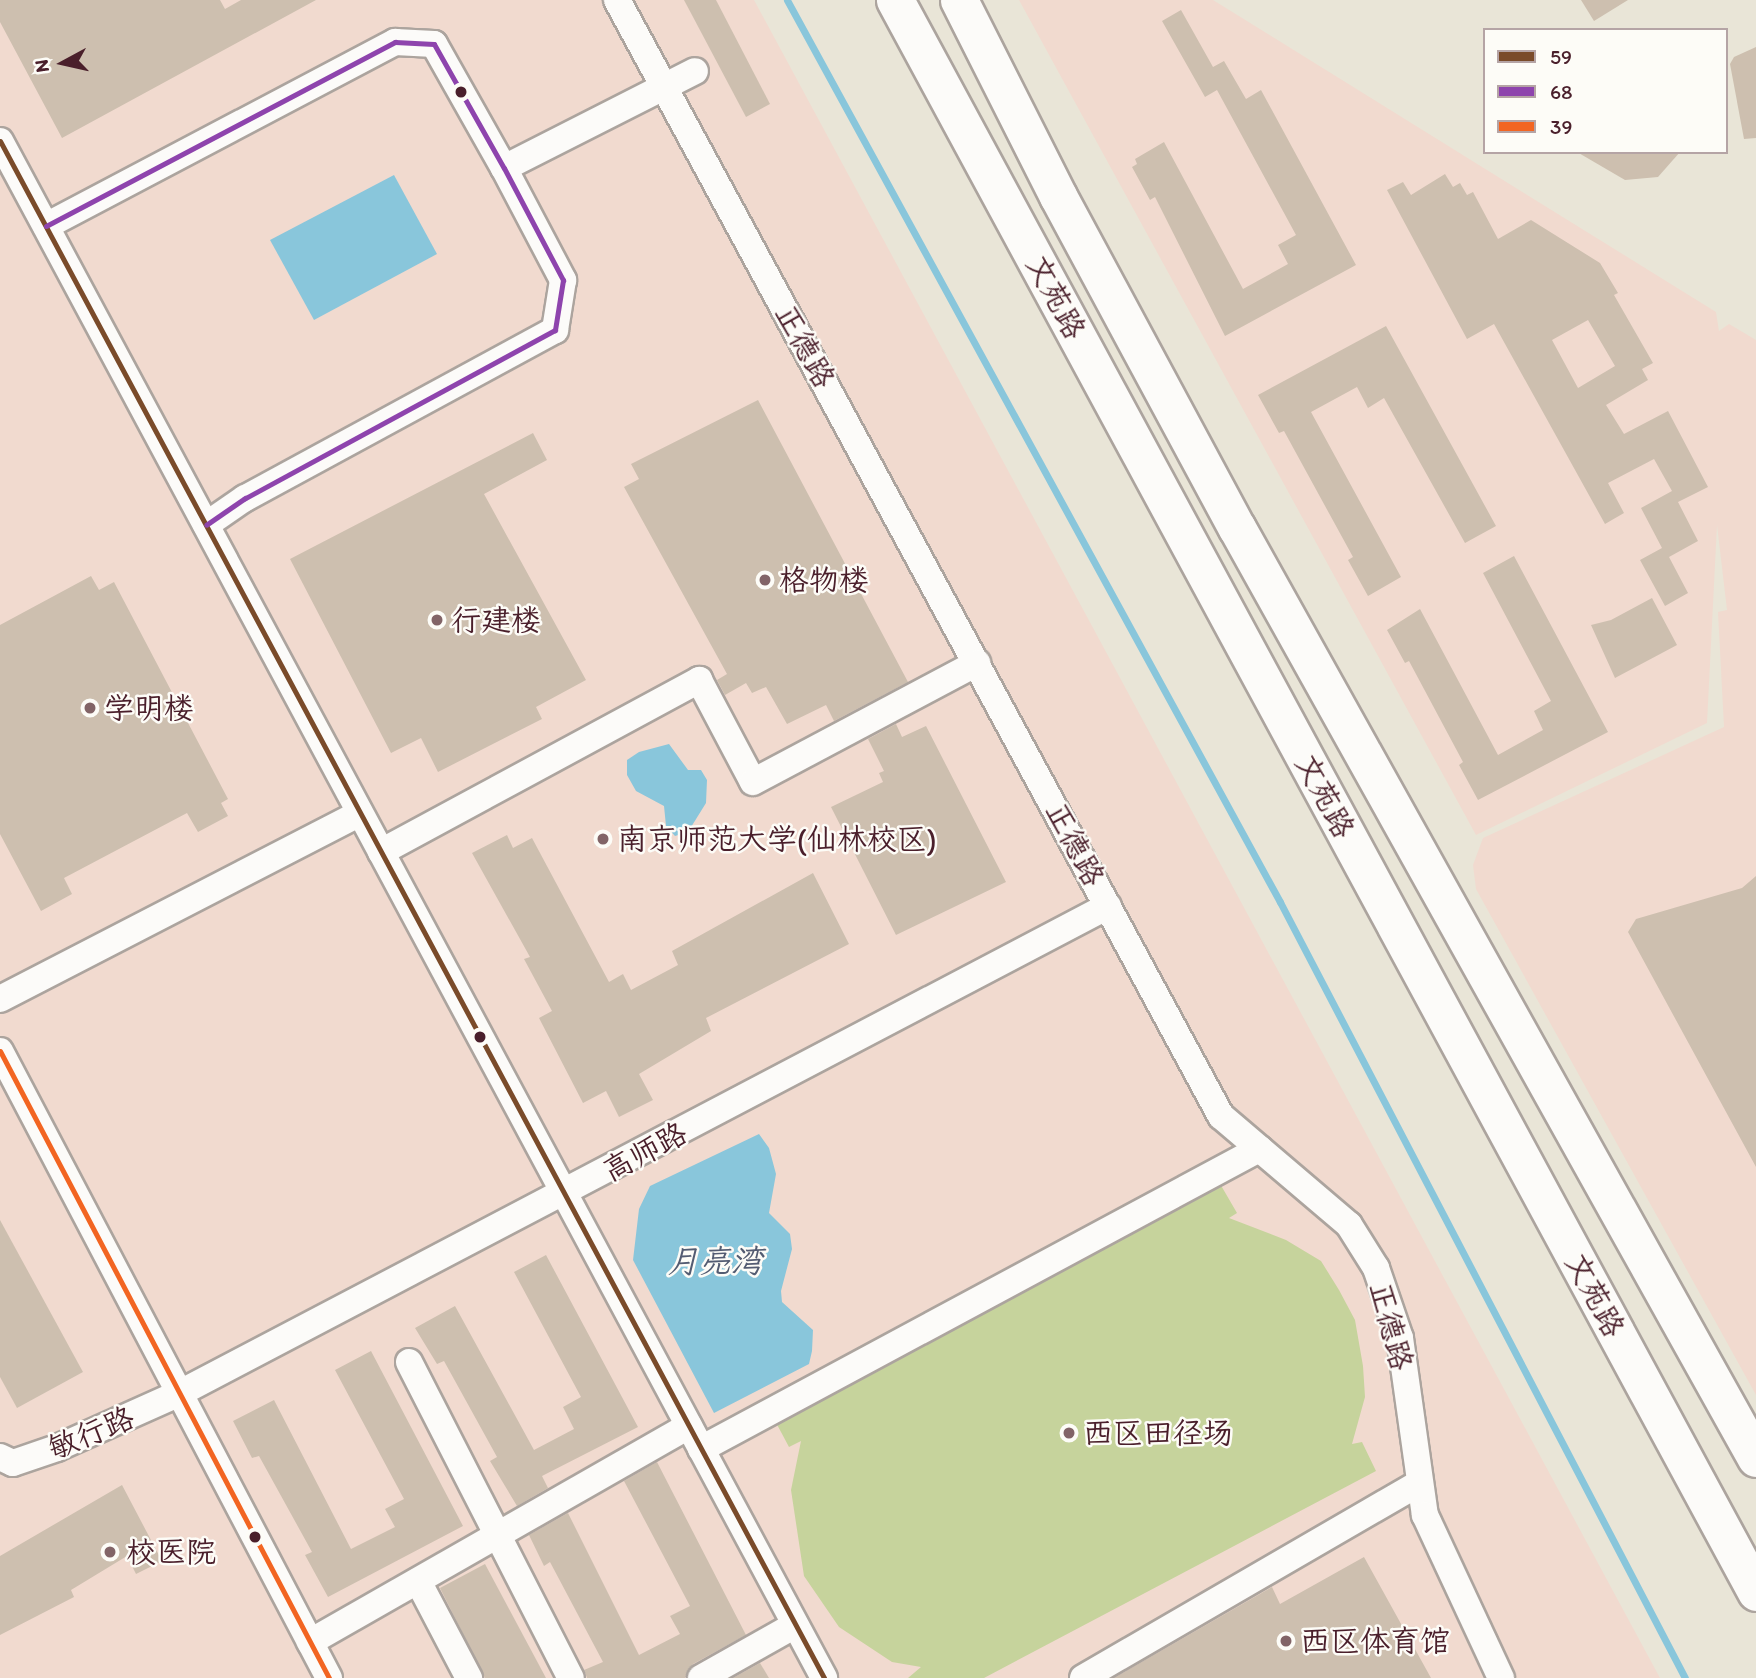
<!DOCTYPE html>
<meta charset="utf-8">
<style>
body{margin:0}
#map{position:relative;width:1756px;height:1678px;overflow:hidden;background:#e9e5d7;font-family:Itim,"LXGW WenKai TC",sans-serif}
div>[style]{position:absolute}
.built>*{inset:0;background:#f1dacf}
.green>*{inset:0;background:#c6d39c}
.water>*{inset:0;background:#89c6db}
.stream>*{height:7px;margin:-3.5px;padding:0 3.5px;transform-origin:3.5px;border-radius:3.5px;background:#89c6db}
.building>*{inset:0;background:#cdbfaf}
.roads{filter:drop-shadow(2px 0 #aca49e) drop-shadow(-2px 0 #aca49e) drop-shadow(0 2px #aca49e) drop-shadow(0 -2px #aca49e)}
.minor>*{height:26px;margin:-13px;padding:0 13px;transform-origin:13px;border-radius:13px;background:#fcfbf9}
.secondary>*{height:37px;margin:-18.5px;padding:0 18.5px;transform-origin:18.5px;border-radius:18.5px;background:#fcfbf9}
.bus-1>*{height:5px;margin:-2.5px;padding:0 2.5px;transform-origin:2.5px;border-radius:2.5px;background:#7a4b2a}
.bus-2>*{height:5px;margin:-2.5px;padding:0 2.5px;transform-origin:2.5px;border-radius:2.5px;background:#8e44ad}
.bus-3>*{height:5px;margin:-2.5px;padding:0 2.5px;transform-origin:2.5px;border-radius:2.5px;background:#f26522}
.dots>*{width:19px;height:19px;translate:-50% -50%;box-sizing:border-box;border:4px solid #fdfcf7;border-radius:50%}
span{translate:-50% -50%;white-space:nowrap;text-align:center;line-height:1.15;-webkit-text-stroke:5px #fdfcf7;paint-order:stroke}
.street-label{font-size:30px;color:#4a1f2b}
.poi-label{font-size:30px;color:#4a1f2b}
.left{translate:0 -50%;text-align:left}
.water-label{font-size:32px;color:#535c72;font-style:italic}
.legend{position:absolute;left:1483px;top:28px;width:245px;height:126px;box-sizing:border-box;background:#fdfcf7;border:2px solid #b5a4a5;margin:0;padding:9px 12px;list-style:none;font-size:21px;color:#4a1f2b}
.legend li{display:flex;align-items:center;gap:14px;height:35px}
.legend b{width:35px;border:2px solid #b5a4a5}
.north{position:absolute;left:28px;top:28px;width:70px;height:70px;-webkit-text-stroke:5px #fdfcf7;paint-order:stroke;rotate:262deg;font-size:19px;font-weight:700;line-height:28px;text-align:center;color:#4a1f2b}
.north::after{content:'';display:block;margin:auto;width:24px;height:32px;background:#4a1f2b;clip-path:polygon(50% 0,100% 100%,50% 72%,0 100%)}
</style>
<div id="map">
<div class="built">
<i style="clip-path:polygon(0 0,754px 0,1660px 1678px,0 1678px)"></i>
<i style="clip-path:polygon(1019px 0,1213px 0,1716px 312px,1719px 331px,1729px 324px,1756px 340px,1756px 1395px,1476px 889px,1473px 865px,1483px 838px,1724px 727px,1718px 612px,1727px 610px,1717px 525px,1707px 723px,1476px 835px)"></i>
</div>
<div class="green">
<i style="clip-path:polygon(1219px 1182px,1237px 1213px,1229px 1218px,1286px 1240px,1321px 1261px,1339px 1290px,1355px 1320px,1363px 1366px,1365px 1397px,1352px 1444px,1362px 1442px,1376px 1471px,984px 1678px,908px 1678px,921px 1667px,892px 1662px,839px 1627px,804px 1576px,791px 1490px,801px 1441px,789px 1447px,773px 1417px)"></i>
</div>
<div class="water">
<i style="clip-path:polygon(394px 175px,437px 254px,314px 320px,270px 240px)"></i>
<i style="clip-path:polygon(669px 744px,688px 770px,701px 770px,707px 780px,706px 803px,688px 832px,675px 836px,666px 826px,664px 806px,636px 791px,627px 775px,627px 760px,639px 752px)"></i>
<i style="clip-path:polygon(759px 1134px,769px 1148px,776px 1174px,769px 1213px,790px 1234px,792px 1249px,781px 1291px,782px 1302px,813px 1330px,812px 1351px,809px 1364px,714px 1413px,633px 1260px,639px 1209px,650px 1186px)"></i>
</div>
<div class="stream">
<i style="left:787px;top:0;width:1028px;rotate:61.34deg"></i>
<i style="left:1280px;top:902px;width:875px;rotate:62.44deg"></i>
</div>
<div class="building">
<i style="clip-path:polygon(0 0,220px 0,225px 9px,241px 0,316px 0,62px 138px,0 22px)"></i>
<i style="clip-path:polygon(684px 0,716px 0,770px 104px,746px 117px)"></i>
<i style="clip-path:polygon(1581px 0,1628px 0,1594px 21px)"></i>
<i style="clip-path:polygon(1181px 10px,1213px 67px,1224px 61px,1246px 99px,1261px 90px,1356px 265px,1225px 336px,1155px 197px,1150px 200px,1132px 167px,1137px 164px,1135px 159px,1164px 142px,1243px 289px,1288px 264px,1278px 245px,1296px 235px,1217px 90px,1205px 97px,1162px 21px)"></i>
<i style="clip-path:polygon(1756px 47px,1756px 138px,1744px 139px,1730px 64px,1734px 57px)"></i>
<i style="clip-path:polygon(1577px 152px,1680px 152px,1658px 177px,1625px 180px)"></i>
<i style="clip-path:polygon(evenodd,1445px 174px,1453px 187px,1460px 183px,1467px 195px,1473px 192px,1498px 239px,1531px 220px,1600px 263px,1618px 293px,1614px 295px,1653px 363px,1642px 369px,1648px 380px,1606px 405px,1624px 434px,1668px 411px,1708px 487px,1678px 502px,1698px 541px,1669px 557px,1688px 593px,1665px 606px,1640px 560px,1662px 548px,1641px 508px,1672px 491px,1654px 459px,1608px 483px,1624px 513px,1605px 524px,1494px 324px,1467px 339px,1387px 190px,1403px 182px,1411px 195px,1445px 174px,1588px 320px,1615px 366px,1578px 388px,1552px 340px,1588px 320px)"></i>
<i style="clip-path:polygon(1386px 326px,1496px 526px,1465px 543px,1384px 398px,1368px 408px,1357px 387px,1311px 412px,1401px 577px,1368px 596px,1348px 560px,1353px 557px,1284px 431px,1279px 433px,1258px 395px)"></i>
<i style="clip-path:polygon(758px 400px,908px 682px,834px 721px,826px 705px,787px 724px,766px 687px,752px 693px,746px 683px,725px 695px,717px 680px,727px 674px,624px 487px,639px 479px,631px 464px)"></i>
<i style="clip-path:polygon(533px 433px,547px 460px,484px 494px,586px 680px,536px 707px,542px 719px,438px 772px,421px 738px,391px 753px,290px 559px)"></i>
<i style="clip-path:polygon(1514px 556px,1608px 732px,1478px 800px,1459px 765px,1463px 762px,1409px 661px,1405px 663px,1387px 630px,1420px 609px,1498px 755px,1543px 730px,1534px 711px,1551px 701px,1483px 573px)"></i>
<i style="clip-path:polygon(91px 576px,99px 590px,114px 582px,228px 799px,221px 803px,228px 816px,198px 832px,187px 813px,64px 878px,72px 894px,41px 911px,0 834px,0 625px)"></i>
<i style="clip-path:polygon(1652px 598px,1677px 645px,1615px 678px,1591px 625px,1611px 620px)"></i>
<i style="clip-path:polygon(896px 724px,902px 737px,926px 726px,1006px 882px,896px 935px,831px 807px,883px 782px,879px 773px,884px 771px,868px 739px)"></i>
<i style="clip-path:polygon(507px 835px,513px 848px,532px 838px,609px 982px,623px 974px,631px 990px,678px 965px,672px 951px,813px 873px,849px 944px,706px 1018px,711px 1031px,639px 1074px,653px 1100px,619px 1117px,606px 1091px,583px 1103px,539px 1018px,552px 1011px,524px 959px,530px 957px,472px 853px)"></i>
<i style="clip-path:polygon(1756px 876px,1756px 1167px,1628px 932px,1636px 919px,1742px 888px)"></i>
<i style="clip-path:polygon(0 1220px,83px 1372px,17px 1408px,0 1377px)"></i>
<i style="clip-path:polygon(546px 1255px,638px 1427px,542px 1476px,548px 1488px,517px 1506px,490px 1461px,497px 1457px,444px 1361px,437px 1364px,415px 1328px,455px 1306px,534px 1450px,574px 1429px,563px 1407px,581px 1397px,514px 1272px)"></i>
<i style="clip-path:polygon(371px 1351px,463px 1526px,328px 1597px,305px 1555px,312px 1552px,259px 1456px,252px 1458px,233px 1421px,274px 1400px,351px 1549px,395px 1527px,385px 1509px,404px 1499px,335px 1370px)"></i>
<i style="clip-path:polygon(657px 1462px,746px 1635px,693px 1664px,685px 1678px,587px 1678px,584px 1670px,603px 1662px,550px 1562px,544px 1566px,529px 1535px,568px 1513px,639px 1655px,680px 1634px,670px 1616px,690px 1606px,624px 1481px)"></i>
<i style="clip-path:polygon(122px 1485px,162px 1561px,136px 1574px,127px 1556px,71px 1590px,74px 1597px,0 1635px,0 1556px)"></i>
<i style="clip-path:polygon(1364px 1557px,1431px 1678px,1114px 1678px,1272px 1587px,1280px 1604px)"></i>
<i style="clip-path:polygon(485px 1564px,546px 1678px,485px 1678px,440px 1588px)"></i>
<i style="clip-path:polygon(760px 1663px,769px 1678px,733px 1678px)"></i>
</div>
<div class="roads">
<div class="minor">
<i style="left:617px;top:0;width:1269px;rotate:61.58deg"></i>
<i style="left:1221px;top:1116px;width:168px;rotate:40.4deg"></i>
<i style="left:1349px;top:1225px;width:51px;rotate:57.9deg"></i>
<i style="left:1376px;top:1268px;width:74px;rotate:71.1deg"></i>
<i style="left:1400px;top:1338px;width:179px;rotate:82deg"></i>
<i style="left:1425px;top:1515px;width:180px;rotate:65deg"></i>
<i style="left:0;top:141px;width:1744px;rotate:61.8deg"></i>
<i style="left:504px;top:168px;width:214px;rotate:-26.9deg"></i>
<i style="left:46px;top:226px;width:395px;rotate:-27.8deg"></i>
<i style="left:395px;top:42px;width:39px;rotate:3deg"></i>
<i style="left:434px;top:44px;width:142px;rotate:60.6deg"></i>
<i style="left:504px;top:168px;width:127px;rotate:62.2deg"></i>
<i style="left:563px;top:280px;width:51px;rotate:99.1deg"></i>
<i style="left:555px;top:330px;width:353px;rotate:151.5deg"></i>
<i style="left:245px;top:498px;width:47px;rotate:145.3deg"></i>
<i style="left:381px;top:852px;width:362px;rotate:-28.4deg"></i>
<i style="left:699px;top:680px;width:115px;rotate:62.1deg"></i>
<i style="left:753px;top:782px;width:254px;rotate:-28deg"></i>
<i style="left:0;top:999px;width:405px;rotate:-27.3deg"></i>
<i style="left:0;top:1051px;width:708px;rotate:62.31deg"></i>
<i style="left:409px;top:1362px;width:355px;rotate:62.9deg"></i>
<i style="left:701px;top:1449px;width:634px;rotate:-28.26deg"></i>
<i style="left:0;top:1457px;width:14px;rotate:25deg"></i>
<i style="left:13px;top:1463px;width:46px;rotate:-18.8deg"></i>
<i style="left:57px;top:1448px;width:135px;rotate:-24.1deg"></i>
<i style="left:180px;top:1393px;width:1048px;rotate:-27.69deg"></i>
<i style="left:418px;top:1581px;width:110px;rotate:62.3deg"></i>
<i style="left:310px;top:1642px;width:436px;rotate:-29.7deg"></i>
<i style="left:701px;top:1678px;width:108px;rotate:-29.4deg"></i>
<i style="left:1083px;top:1678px;width:389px;rotate:-30.1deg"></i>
</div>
<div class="secondary">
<i style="left:895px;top:0;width:1810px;rotate:61.59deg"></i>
<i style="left:959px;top:0;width:220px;rotate:63.2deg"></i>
<i style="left:1058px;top:196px;width:377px;rotate:61.7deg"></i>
<i style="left:1237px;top:528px;width:1065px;rotate:60.84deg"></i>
</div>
</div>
<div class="bus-1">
<i style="left:0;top:141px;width:1744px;rotate:61.8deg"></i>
</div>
<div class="bus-2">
<i style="left:46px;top:226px;width:395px;rotate:-27.8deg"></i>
<i style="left:395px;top:42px;width:39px;rotate:3deg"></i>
<i style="left:434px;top:44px;width:142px;rotate:60.6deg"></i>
<i style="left:504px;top:168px;width:127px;rotate:62.2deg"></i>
<i style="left:563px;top:280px;width:51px;rotate:99.1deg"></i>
<i style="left:555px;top:330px;width:353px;rotate:151.5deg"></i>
<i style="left:245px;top:498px;width:47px;rotate:145.3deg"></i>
</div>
<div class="bus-3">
<i style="left:0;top:1051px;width:708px;rotate:62.31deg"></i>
</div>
<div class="dots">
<i style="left:461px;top:92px;background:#4a1f2b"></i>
<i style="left:765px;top:580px;background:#826467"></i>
<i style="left:437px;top:620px;background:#826467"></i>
<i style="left:90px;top:708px;background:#826467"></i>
<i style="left:603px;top:839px;background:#826467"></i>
<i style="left:480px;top:1037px;background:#4a1f2b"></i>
<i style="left:1069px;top:1433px;background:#826467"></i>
<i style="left:255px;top:1537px;background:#4a1f2b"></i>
<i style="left:110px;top:1552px;background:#826467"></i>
<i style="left:1286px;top:1641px;background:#826467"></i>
</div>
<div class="street-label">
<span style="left:1056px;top:297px;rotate:62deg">文苑路</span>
<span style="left:805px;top:346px;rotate:61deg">正德路</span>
<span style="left:1325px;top:796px;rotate:62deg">文苑路</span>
<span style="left:1075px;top:844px;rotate:62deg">正德路</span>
<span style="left:645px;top:1152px;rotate:-28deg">高师路</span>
<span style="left:1595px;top:1295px;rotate:62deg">文苑路</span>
<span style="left:1391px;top:1326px;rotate:75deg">正德路</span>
<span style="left:91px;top:1433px;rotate:-22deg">敏行路</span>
</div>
<div class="poi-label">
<span class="left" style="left:779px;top:580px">格物楼</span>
<span class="left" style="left:451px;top:620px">行建楼</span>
<span class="left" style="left:104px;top:708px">学明楼</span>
<span class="left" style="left:617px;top:839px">南京师范大学(仙林校区)</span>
<span class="left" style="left:1083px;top:1433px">西区田径场</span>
<span class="left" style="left:126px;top:1552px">校医院</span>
<span class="left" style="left:1300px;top:1641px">西区体育馆</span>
</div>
<div class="water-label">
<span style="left:715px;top:1261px">月亮湾</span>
</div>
<ul class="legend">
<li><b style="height:9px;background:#7a4b2a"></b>59</li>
<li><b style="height:9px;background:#8e44ad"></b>68</li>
<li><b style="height:9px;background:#f26522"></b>39</li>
</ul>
<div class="north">N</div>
</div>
